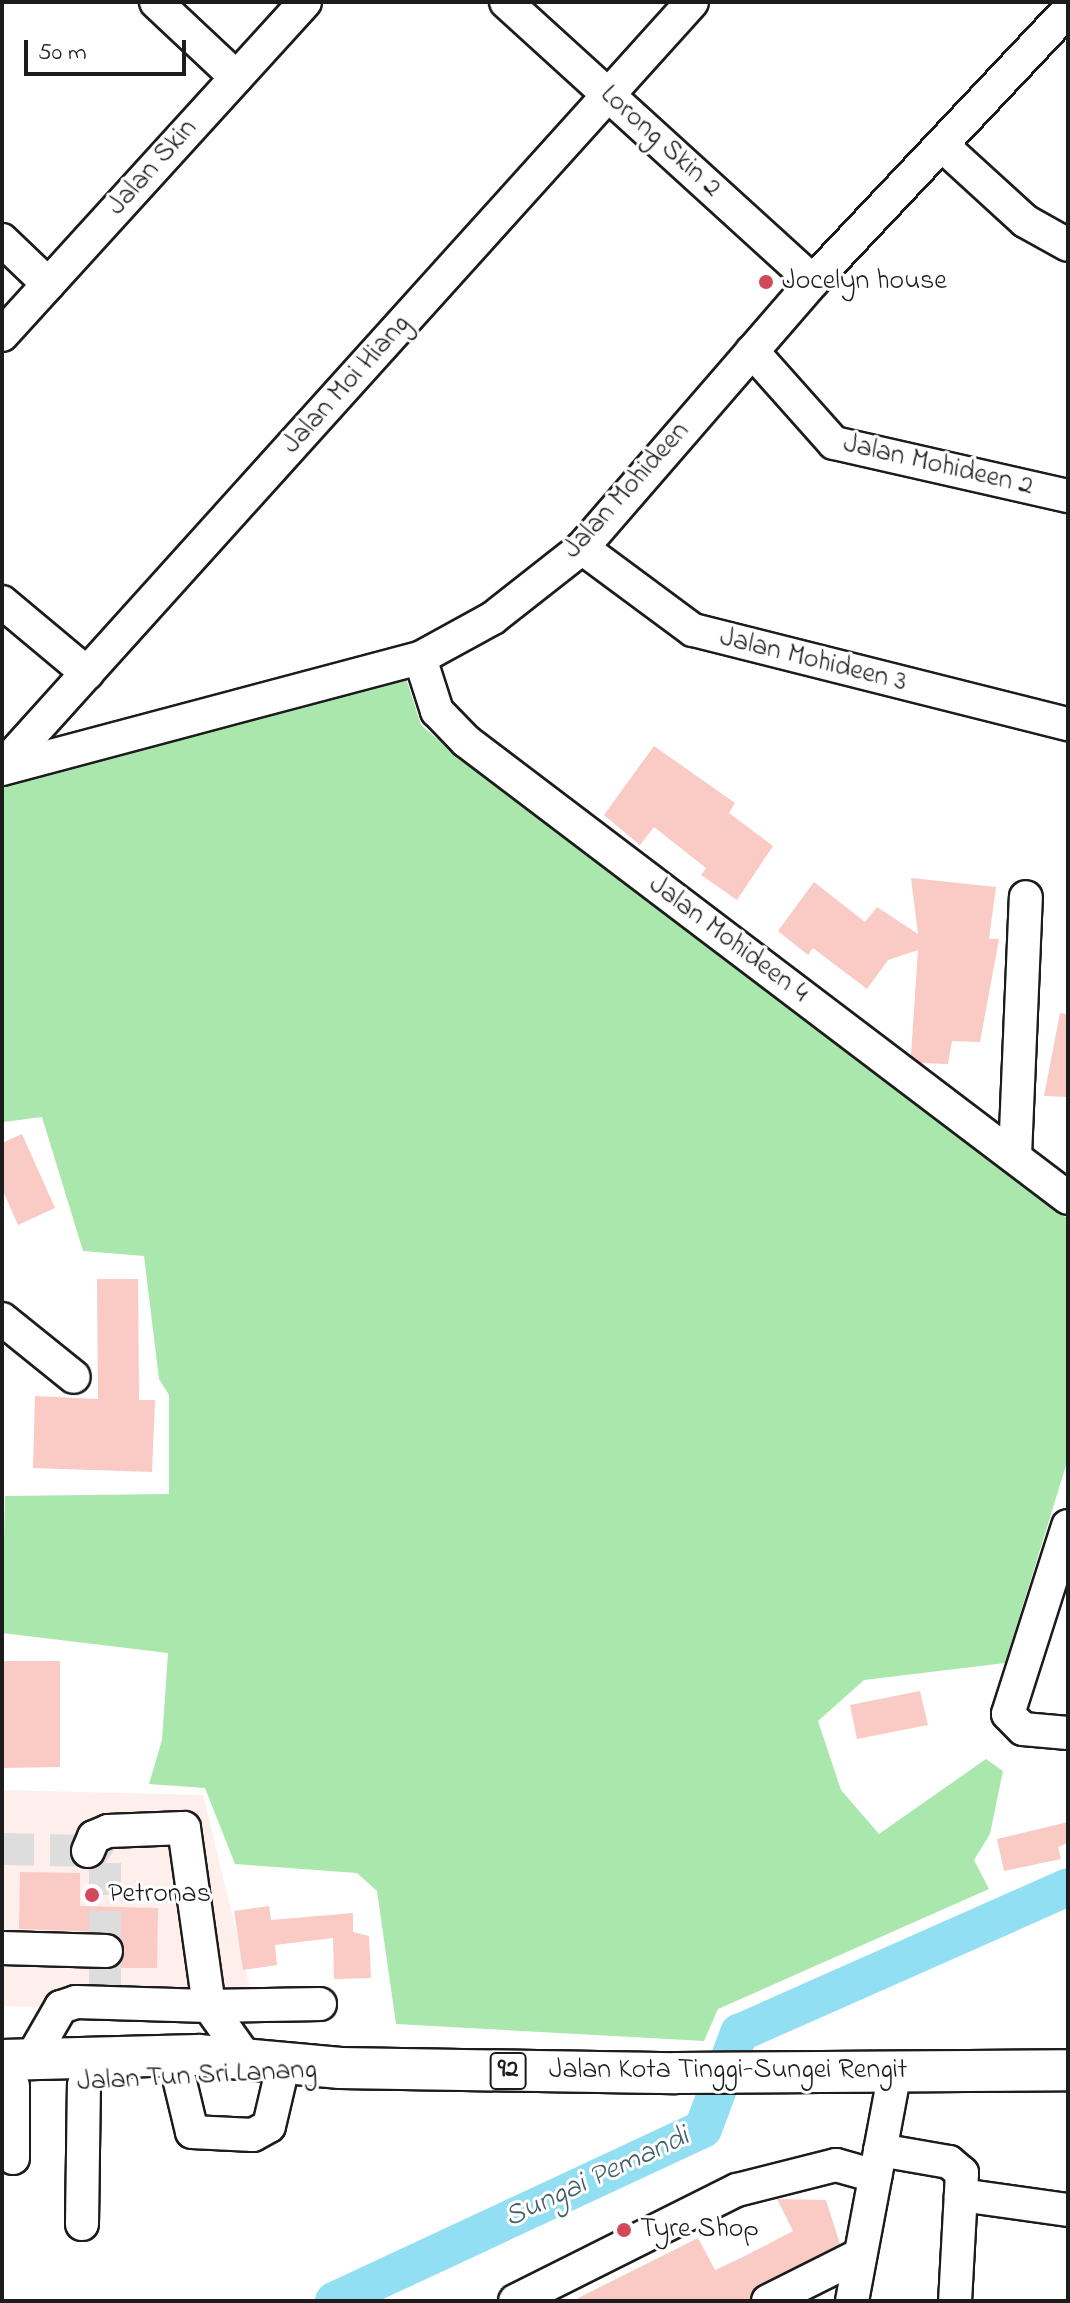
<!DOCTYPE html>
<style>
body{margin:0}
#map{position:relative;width:1070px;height:2303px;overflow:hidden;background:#fff;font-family:"Indie Flower",sans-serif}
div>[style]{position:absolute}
.built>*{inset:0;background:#feefed}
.green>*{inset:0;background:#aae7ad}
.river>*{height:38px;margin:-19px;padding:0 19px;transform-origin:19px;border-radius:19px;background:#92def2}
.building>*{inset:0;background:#facac4}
.minor-tunnel>*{height:32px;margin-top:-16px;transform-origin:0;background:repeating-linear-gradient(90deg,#ddd 0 32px,transparent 0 48px)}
.roads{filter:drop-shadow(2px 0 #1c1c1c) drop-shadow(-2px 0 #1c1c1c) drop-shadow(0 2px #1c1c1c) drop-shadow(0 -2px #1c1c1c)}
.minor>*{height:32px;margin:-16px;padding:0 16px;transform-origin:16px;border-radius:16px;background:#fff}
.major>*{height:40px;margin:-20px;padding:0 20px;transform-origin:20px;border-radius:20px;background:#fff}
.dots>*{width:22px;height:22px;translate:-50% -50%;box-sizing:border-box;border:4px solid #fff;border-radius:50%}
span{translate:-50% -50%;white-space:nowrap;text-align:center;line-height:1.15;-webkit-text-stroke:6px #fff;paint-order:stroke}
.shield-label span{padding:2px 6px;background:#fff;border:2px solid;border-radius:6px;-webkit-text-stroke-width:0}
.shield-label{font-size:26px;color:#1c1c1c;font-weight:700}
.street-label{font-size:28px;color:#1c1c1c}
.poi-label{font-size:28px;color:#1c1c1c}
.left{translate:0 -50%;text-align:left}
.water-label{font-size:30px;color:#456067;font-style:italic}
.frame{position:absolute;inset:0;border:4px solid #1c1c1c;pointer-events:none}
.scale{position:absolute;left:24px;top:40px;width:162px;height:36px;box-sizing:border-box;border:4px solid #1c1c1c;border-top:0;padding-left:10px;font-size:24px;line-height:28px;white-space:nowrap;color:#1c1c1c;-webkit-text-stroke:6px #fff;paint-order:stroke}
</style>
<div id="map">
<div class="built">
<i style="clip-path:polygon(2px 1790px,203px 1795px,256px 2012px,2px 2006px)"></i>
</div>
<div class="green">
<i style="clip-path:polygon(405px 675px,421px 725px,456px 755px,1068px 1219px,1068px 1459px,1005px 1663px,864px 1680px,818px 1721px,841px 1790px,879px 1834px,986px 1759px,1003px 1771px,990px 1834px,974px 1860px,989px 1889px,718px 2009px,704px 2041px,396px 2024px,377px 1891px,357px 1873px,235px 1864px,205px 1788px,149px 1784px,162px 1740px,168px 1653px,2px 1633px,5px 1496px,169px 1494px,169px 1395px,159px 1379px,144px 1256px,83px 1251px,42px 1117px,4px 1122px,2px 1115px,2px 786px)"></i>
</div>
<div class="river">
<i style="left:334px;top:2301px;width:407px;rotate:-25deg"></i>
<i style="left:703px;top:2129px;width:103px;rotate:-69.4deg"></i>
<i style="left:739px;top:2033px;width:360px;rotate:-23.9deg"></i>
</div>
<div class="building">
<i style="clip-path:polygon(654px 746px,735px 803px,729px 813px,773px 846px,737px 900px,701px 875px,706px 868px,654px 827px,640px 845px,604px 815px)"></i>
<i style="clip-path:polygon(911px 878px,996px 887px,989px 939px,999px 939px,980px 1042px,952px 1041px,948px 1064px,921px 1063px,911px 1055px,918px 950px,888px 960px,867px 989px,813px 948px,808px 955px,778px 931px,814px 882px,865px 922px,877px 907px,918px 934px)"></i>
<i style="clip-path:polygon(1060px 1013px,1068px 1014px,1068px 1097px,1044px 1096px)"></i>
<i style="clip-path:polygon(22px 1134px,55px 1208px,18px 1225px,2px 1189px,2px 1143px)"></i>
<i style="clip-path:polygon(97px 1279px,138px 1279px,139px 1400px,155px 1400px,152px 1472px,33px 1468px,35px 1396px,98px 1399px)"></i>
<i style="clip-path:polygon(2px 1661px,60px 1661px,60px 1767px,2px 1768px)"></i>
<i style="clip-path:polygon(920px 1691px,928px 1725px,857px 1739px,850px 1705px)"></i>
<i style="clip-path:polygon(1068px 1822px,1068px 1843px,1058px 1847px,1061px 1859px,1004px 1871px,997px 1839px)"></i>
<i style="clip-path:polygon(20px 1872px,80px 1873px,80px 1906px,158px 1908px,157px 1968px,115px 1968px,125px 1951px,107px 1932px,19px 1929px)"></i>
<i style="clip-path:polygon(269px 1906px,271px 1920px,353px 1913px,353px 1932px,369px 1936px,371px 1978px,334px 1979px,333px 1938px,275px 1945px,277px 1965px,243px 1970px,234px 1911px)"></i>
<i style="clip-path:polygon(777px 2199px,826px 2200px,840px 2244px,760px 2284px,749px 2301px,572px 2301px,698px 2238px,715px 2270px,745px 2256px,793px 2231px)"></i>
</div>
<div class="minor-tunnel">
<i style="left:2px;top:1849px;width:86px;rotate:1.3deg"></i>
<i style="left:88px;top:1851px;width:21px;rotate:35deg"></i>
<i style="left:105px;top:1863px;width:140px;rotate:90deg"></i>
</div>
<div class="roads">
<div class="minor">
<i style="left:156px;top:2px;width:110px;rotate:43.2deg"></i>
<i style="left:506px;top:2px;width:415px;rotate:42.3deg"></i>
<i style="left:943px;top:146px;width:111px;rotate:42.4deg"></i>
<i style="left:1025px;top:221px;width:49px;rotate:29.2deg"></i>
<i style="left:2px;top:240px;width:64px;rotate:43.7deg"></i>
<i style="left:2px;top:335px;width:450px;rotate:-47.7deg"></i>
<i style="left:752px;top:351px;width:123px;rotate:48.3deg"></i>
<i style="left:834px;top:443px;width:240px;rotate:12.8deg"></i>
<i style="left:582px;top:548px;width:138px;rotate:36.5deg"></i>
<i style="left:693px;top:630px;width:387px;rotate:14.1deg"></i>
<i style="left:2px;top:602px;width:111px;rotate:39.9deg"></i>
<i style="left:420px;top:658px;width:56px;rotate:72.2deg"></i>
<i style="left:437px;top:711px;width:42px;rotate:46deg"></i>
<i style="left:466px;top:741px;width:756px;rotate:37.2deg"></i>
<i style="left:2px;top:767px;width:1030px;rotate:-47.95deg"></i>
<i style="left:2px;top:769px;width:432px;rotate:-14.9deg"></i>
<i style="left:420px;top:658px;width:83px;rotate:-28.7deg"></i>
<i style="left:493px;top:618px;width:113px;rotate:-38.2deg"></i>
<i style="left:582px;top:548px;width:353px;rotate:-49.1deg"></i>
<i style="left:813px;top:281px;width:372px;rotate:-46.7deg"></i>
<i style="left:1015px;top:1156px;width:259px;rotate:-87.6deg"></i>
<i style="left:2px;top:1319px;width:92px;rotate:38.9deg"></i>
<i style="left:1068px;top:1526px;width:197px;rotate:107.7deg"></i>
<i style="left:1008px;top:1714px;width:21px;rotate:45deg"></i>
<i style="left:1023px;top:1729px;width:45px;rotate:5.1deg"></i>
<i style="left:88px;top:1851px;width:15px;rotate:-67deg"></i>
<i style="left:94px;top:1837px;width:15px;rotate:-23deg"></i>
<i style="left:108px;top:1831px;width:76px;rotate:-2.3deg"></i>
<i style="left:184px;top:1828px;width:180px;rotate:82deg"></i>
<i style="left:209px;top:2006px;width:111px;rotate:-1deg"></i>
<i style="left:2px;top:1948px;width:104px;rotate:1.7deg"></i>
<i style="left:31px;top:2059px;width:60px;rotate:-60deg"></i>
<i style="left:61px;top:2007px;width:16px;rotate:-18deg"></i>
<i style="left:76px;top:2002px;width:133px;rotate:1.7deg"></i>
<i style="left:209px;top:2006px;width:64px;rotate:54.6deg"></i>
<i style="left:180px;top:2082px;width:51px;rotate:76.5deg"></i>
<i style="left:192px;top:2132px;width:61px;rotate:2.8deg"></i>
<i style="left:253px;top:2135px;width:18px;rotate:-29deg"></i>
<i style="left:269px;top:2126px;width:48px;rotate:-76.8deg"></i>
<i style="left:13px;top:2086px;width:72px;rotate:90deg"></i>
<i style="left:880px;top:2150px;width:70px;rotate:9.9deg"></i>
<i style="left:949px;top:2162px;width:17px;rotate:40deg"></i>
<i style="left:962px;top:2173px;width:128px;rotate:93.1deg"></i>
<i style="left:961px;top:2195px;width:108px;rotate:8deg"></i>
<i style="left:82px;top:2224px;width:139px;rotate:-89.2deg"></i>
<i style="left:515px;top:2301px;width:248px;rotate:-26.6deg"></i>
<i style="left:737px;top:2190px;width:102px;rotate:-14.2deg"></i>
<i style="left:836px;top:2165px;width:41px;rotate:15.8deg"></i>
<i style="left:768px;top:2301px;width:103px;rotate:-26.6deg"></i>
<i style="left:852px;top:2301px;width:234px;rotate:-79.4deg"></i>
</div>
<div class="major">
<i style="left:2px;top:2060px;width:196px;rotate:-1.5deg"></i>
<i style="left:198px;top:2055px;width:143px;rotate:5.2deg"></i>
<i style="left:340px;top:2068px;width:336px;rotate:0.9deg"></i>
<i style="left:676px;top:2073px;width:392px;rotate:-0.4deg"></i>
</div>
</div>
<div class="dots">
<i style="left:766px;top:282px;background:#d1495b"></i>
<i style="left:92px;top:1895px;background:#d1495b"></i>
<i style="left:624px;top:2230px;background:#d1495b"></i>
</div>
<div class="shield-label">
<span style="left:508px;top:2071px">92</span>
</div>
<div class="street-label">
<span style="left:660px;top:142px;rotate:42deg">Lorong Skin 2</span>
<span style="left:153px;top:168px;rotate:-48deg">Jalan Skin</span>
<span style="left:347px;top:385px;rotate:-48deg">Jalan Moi Hiang</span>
<span style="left:938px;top:466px;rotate:13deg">Jalan Mohideen 2</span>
<span style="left:627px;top:491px;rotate:-48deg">Jalan Mohideen</span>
<span style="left:813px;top:661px;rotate:14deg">Jalan Mohideen 3</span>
<span style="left:728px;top:940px;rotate:37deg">Jalan Mohideen 4</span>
<span style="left:728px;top:2071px">Jalan Kota Tinggi-Sungei Rengit</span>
<span style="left:197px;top:2077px;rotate:-3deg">Jalan Tun Sri Lanang</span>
</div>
<div class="poi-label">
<span class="left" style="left:782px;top:282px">Jocelyn house</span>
<span class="left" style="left:108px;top:1895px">Petronas</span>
<span class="left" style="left:640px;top:2230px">Tyre Shop</span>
</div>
<div class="water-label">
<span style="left:597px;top:2178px;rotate:-25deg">Sungai Pemandi</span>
</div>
<div class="frame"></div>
<div class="scale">50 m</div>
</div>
